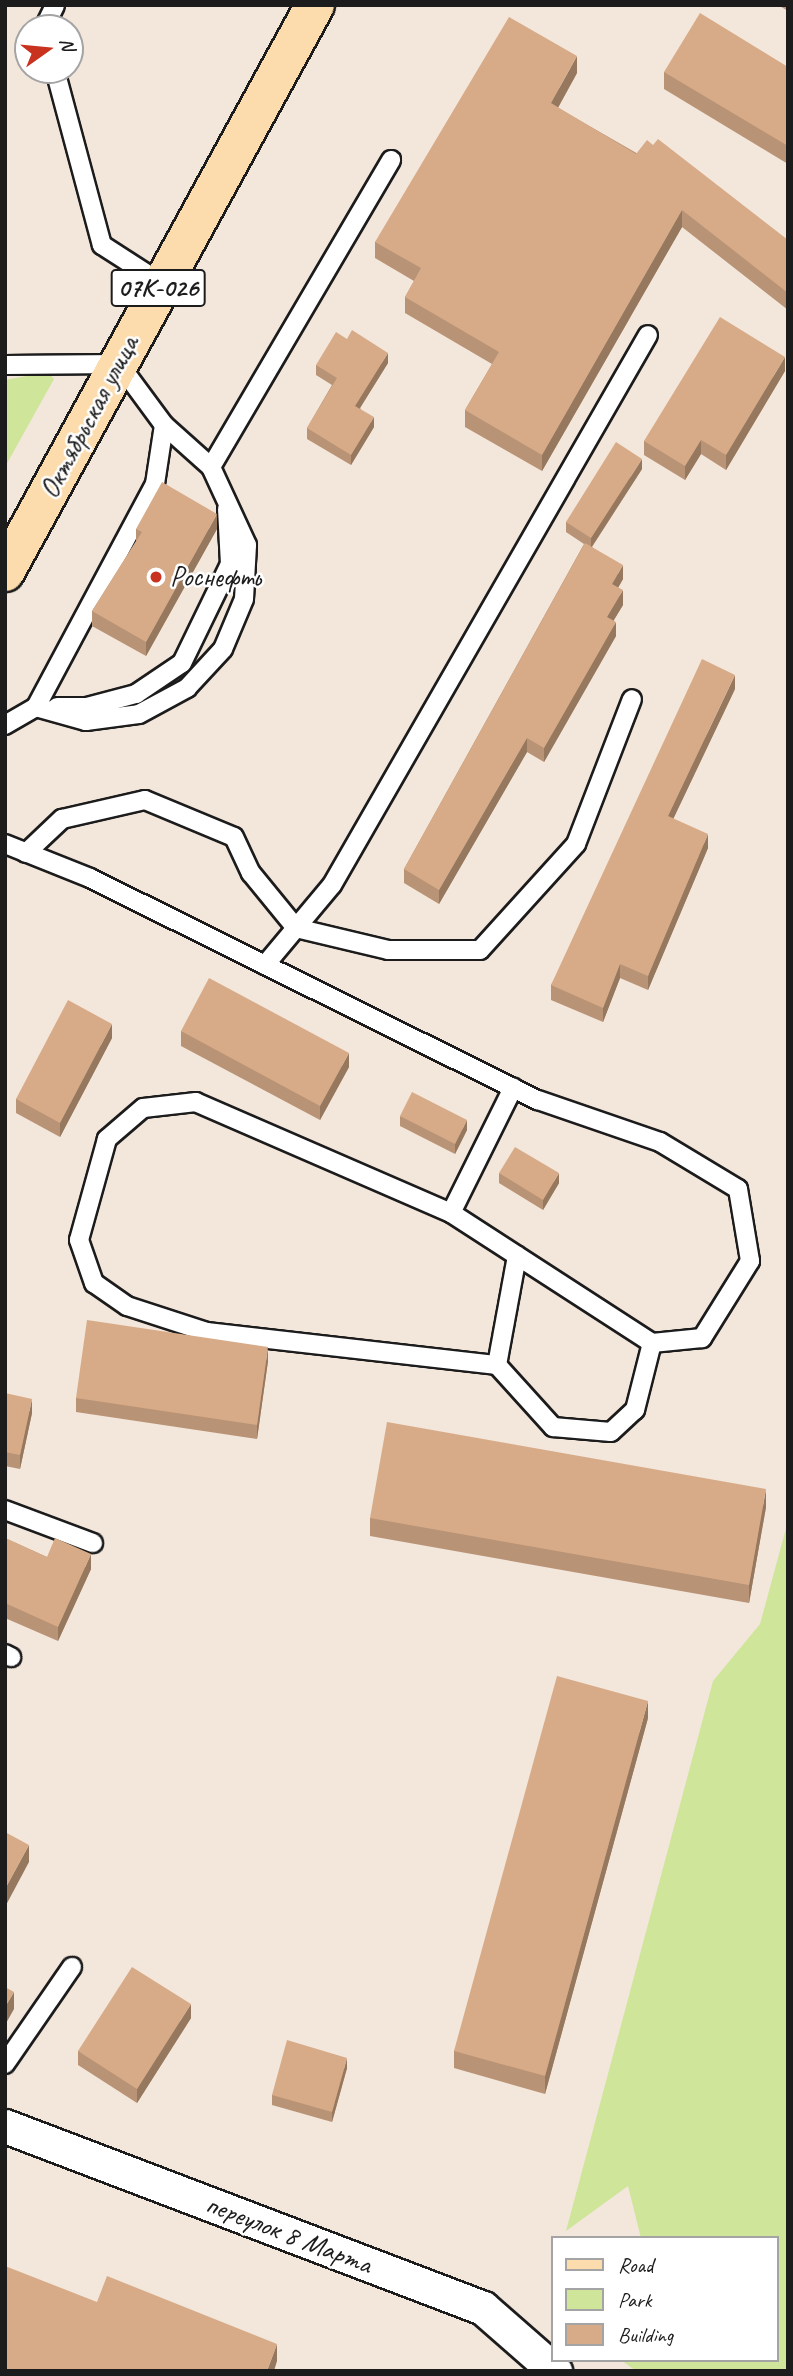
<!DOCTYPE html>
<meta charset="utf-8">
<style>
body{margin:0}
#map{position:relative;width:793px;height:2376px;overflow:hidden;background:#f3e6db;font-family:Caveat,sans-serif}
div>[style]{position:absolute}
.green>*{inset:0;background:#cfe59a}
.roads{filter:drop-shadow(2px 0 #1c1c1c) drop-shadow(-2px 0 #1c1c1c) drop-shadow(0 2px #1c1c1c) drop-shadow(0 -2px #1c1c1c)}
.service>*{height:18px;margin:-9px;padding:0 9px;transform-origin:9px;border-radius:9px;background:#fff}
.minor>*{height:33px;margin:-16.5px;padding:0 16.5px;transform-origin:16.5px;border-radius:16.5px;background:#fff}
.primary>*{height:38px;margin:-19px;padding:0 19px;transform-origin:19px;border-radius:19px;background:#fcdcac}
.wall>*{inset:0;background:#b99375}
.shaded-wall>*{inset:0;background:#96785f}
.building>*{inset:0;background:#d7ab88}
.dots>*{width:19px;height:19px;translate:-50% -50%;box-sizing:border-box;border:4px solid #fff;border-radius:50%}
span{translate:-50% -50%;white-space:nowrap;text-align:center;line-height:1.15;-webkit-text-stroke:5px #fff;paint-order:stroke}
.shield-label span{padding:2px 5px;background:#fff;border:2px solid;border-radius:5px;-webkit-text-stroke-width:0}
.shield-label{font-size:26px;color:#1c1c1c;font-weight:700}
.street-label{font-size:28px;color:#1c1c1c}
.poi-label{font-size:28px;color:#1c1c1c}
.left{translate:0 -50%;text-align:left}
.frame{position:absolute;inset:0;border:7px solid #1c1c1c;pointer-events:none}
.legend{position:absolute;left:551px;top:2236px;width:228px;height:126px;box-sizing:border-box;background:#fff;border:2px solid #a4a4a4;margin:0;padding:9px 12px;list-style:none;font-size:21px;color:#1c1c1c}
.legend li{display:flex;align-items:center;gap:14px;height:35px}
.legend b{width:35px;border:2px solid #a4a4a4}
.north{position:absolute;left:14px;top:14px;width:70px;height:70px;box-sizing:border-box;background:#fff;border:2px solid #a4a4a4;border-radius:50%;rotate:75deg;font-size:19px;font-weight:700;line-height:28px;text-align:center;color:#1c1c1c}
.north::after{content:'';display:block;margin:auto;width:24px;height:32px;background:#c8321e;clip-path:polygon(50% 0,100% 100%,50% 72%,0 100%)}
</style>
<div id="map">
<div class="green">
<i style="clip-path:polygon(48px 372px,54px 379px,5px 467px,5px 380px)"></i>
<i style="clip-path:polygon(788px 1521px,788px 2371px,636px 2371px,621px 2360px,777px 2360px,777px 2238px,641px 2238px,628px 2186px,566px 2231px,713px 1681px,760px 1624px)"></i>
</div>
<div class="roads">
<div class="service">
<i style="left:44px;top:28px;width:25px;rotate:-64deg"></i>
<i style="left:55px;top:70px;width:181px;rotate:75deg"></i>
<i style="left:102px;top:245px;width:70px;rotate:32.8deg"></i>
<i style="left:5px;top:365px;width:114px;rotate:-0.5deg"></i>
<i style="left:119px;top:364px;width:76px;rotate:53.6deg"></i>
<i style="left:164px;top:425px;width:60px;rotate:98.7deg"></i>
<i style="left:155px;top:484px;width:253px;rotate:118.1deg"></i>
<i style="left:36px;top:707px;width:36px;rotate:150deg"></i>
<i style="left:211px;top:467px;width:356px;rotate:-59.6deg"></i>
<i style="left:36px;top:707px;width:52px;rotate:15.6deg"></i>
<i style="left:86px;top:721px;width:53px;rotate:-7.5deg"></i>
<i style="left:139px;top:714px;width:55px;rotate:-28.4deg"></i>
<i style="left:187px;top:688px;width:53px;rotate:-47.3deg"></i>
<i style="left:223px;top:649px;width:54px;rotate:-67.2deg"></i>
<i style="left:244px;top:599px;width:54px;rotate:-86.8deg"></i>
<i style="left:247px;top:545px;width:86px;rotate:-114.8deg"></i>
<i style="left:211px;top:467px;width:63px;rotate:-138.2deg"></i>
<i style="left:57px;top:707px;width:30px"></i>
<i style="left:87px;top:707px;width:51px;rotate:-14.9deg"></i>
<i style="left:136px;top:694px;width:55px;rotate:-34deg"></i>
<i style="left:182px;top:663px;width:110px;rotate:-64.1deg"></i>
<i style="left:230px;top:564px;width:55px;rotate:-93.1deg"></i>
<i style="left:5px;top:844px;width:92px;rotate:21.8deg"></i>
<i style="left:90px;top:878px;width:500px;rotate:26.4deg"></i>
<i style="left:538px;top:1100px;width:129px;rotate:19deg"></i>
<i style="left:660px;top:1142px;width:91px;rotate:31.1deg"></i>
<i style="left:738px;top:1189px;width:73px;rotate:80.5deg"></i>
<i style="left:750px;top:1261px;width:91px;rotate:121.9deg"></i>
<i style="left:702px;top:1338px;width:50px;rotate:174.3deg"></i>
<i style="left:652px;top:1343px;width:239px;rotate:-147.1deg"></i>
<i style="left:451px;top:1213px;width:278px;rotate:-156.5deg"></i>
<i style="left:196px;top:1102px;width:53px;rotate:173.5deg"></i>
<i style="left:143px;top:1108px;width:48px;rotate:139.3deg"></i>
<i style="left:107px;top:1139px;width:105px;rotate:105.5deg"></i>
<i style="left:79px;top:1240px;width:46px;rotate:70.8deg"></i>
<i style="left:94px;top:1283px;width:40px;rotate:34.9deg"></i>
<i style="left:127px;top:1306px;width:84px;rotate:18deg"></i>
<i style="left:207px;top:1332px;width:292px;rotate:6.5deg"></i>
<i style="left:497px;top:1365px;width:84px;rotate:47.9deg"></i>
<i style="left:553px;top:1427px;width:58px;rotate:4.9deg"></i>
<i style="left:611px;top:1432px;width:33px;rotate:-43deg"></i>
<i style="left:635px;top:1410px;width:69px;rotate:-75.8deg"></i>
<i style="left:26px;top:853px;width:50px;rotate:-43.4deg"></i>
<i style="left:62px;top:819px;width:85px;rotate:-12.9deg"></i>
<i style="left:145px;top:800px;width:96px;rotate:22.6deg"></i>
<i style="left:234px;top:837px;width:40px;rotate:65deg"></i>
<i style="left:251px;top:873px;width:71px;rotate:50.7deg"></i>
<i style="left:296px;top:928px;width:95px;rotate:13.4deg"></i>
<i style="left:388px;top:950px;width:92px"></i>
<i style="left:480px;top:950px;width:143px;rotate:-47.8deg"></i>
<i style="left:576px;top:844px;width:155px;rotate:-68.9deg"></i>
<i style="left:265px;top:965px;width:104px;rotate:-50.1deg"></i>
<i style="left:332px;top:885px;width:634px;rotate:-60.12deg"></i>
<i style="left:451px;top:1213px;width:140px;rotate:-63.6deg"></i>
<i style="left:497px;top:1365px;width:111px;rotate:-79.6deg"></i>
<i style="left:5px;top:1510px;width:94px;rotate:20.6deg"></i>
<i style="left:5px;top:1654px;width:7px;rotate:27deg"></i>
<i style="left:5px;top:2064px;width:118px;rotate:-55.4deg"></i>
</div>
<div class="minor">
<i style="left:5px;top:2126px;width:511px;rotate:20.84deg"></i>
<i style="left:483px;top:2308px;width:96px;rotate:41.2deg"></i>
</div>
<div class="primary">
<i style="left:5px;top:572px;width:646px;rotate:-61.33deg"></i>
</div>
</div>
<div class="wall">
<i style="clip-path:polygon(778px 5px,788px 5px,788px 11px)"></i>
<i style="clip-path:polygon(788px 67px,788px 164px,664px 89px,664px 72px)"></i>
<i style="clip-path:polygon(577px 73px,558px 108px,788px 240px,788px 310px,682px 227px,542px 471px,465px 427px,465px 410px,492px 364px,405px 313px,405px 297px,414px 281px,375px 258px,375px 242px)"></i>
<i style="clip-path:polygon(388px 363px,360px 408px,374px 427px,351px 465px,307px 439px,307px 428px,332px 385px,316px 375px,316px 365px)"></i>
<i style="clip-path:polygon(785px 371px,726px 470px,701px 454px,685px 480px,644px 455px,644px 441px)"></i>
<i style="clip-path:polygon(642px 469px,592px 547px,623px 579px,618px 588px,623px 605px,614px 620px,616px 636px,544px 762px,527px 752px,439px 904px,404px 883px,404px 869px,584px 544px,566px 532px,566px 522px)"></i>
<i style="clip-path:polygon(136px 529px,217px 529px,146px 656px,92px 626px,92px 611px,136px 541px)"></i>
<i style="clip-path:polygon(735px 689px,673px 819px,708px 848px,648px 990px,620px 978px,603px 1022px,551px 1000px,551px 985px)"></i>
<i style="clip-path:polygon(181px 1031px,349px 1067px,320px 1120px,181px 1046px)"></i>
<i style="clip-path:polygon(112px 1038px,60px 1137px,16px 1113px,16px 1099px)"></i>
<i style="clip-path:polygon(400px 1116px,467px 1130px,455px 1154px,400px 1126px)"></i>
<i style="clip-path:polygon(499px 1173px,559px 1183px,543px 1210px,499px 1183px)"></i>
<i style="clip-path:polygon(268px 1361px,257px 1439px,76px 1412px,76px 1398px)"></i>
<i style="clip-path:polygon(5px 1393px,32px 1413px,20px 1469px,5px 1466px)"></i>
<i style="clip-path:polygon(766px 1507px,749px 1603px,370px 1536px,370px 1518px)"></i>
<i style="clip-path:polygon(5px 1538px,47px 1557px,91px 1569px,58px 1641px,5px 1618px)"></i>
<i style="clip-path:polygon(648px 1718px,545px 2094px,454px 2068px,454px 2051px)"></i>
<i style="clip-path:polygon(191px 2018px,137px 2103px,78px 2065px,78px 2051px)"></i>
<i style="clip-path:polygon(347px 2068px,332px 2122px,272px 2105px,272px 2095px)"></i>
</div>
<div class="shaded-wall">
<i style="clip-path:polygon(577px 56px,577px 73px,551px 120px,551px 103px)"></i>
<i style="clip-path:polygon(682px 210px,682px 227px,542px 471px,542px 455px)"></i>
<i style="clip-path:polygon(388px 353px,388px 363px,355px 416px,355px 406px)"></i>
<i style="clip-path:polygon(785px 357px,785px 371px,726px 470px,726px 455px)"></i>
<i style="clip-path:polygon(374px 417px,374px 427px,351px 465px,351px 455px)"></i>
<i style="clip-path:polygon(701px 440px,701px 454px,685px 480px,685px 466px)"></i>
<i style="clip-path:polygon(642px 459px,642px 469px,591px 548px,591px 538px)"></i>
<i style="clip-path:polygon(217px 514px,217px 529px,146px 656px,146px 642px)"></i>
<i style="clip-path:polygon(623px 565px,623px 579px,612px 598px,612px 584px)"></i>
<i style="clip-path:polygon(623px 590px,623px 605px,607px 631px,607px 617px)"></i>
<i style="clip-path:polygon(616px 622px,616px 636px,544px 762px,544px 748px)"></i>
<i style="clip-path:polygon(735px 675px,735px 689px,668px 830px,668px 816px)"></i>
<i style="clip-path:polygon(527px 738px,527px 752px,439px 904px,439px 890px)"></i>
<i style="clip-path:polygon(708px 834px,708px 848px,648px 990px,648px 976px)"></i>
<i style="clip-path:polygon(620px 964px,620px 978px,603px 1022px,603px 1008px)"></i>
<i style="clip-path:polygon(112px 1024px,112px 1038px,60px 1137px,60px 1123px)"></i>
<i style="clip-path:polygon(349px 1053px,349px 1067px,320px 1120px,320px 1106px)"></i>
<i style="clip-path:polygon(467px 1120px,467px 1130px,455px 1154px,455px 1144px)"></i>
<i style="clip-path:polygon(559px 1173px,559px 1183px,543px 1210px,543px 1200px)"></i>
<i style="clip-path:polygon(268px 1347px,268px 1361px,257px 1439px,257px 1425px)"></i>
<i style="clip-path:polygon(32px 1399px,32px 1413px,20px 1469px,20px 1455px)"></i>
<i style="clip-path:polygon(766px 1489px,766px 1507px,749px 1603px,749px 1585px)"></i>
<i style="clip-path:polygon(91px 1554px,91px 1569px,58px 1641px,58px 1627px)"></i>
<i style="clip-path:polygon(648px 1701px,648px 1718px,545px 2094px,545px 2076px)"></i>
<i style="clip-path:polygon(29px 1845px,29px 1862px,5px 1907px,5px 1889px)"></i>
<i style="clip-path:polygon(14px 1992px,14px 2009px,5px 2025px,5px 2007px)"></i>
<i style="clip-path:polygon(191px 2004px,191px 2018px,137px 2103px,137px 2089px)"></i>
<i style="clip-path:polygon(347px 2058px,347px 2068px,332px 2122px,332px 2112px)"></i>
<i style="clip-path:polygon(277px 2344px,277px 2361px,274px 2371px,267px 2371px)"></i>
</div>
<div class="building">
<i style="clip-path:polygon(700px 13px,788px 67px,788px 146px,664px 72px)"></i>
<i style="clip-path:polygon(509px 17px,577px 56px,551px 103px,636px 154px,647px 140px,653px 145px,658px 139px,788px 240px,788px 293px,682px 210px,542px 455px,465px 410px,499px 352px,405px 297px,421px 268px,375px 242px)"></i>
<i style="clip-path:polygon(720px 317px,785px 357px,726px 455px,701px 440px,685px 466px,644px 441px)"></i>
<i style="clip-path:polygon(352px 330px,388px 353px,355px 406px,374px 417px,351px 455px,307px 428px,337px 378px,316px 365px,336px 332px,347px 339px)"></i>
<i style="clip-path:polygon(616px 442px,642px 459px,591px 538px,566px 522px)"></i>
<i style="clip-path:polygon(162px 482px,217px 514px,146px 642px,92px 611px,142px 532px,136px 529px)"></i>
<i style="clip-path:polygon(585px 543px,623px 565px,612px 584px,623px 590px,607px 617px,616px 622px,544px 748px,527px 738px,439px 890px,404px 869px)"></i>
<i style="clip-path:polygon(702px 659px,735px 675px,668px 816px,708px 834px,648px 976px,620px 964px,603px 1008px,551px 985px)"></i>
<i style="clip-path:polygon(209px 978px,349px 1053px,320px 1106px,181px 1031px)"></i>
<i style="clip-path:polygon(68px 1000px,112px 1024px,60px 1123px,16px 1099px)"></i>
<i style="clip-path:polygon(412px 1092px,467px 1120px,455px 1144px,400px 1116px)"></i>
<i style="clip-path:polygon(515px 1147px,559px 1173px,543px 1200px,499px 1173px)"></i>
<i style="clip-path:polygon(87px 1320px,268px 1347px,257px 1425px,76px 1398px)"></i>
<i style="clip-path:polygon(5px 1393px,32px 1399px,20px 1455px,5px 1452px)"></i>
<i style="clip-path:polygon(387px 1422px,766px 1489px,749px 1585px,370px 1518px)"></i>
<i style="clip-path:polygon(5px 1538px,47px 1557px,55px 1538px,91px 1554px,58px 1627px,5px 1603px)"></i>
<i style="clip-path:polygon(557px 1676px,648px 1701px,545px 2076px,454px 2051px)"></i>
<i style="clip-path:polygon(5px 1832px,29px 1845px,5px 1889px)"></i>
<i style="clip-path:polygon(132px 1967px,191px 2004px,137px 2089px,78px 2051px)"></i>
<i style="clip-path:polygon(5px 1987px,14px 1992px,5px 2007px)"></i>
<i style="clip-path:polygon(287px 2040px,347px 2058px,332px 2112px,272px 2095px)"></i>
<i style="clip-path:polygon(5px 2266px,97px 2302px,107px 2276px,277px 2344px,267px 2371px,45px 2371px,43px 2370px,42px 2371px,5px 2371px)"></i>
</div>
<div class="dots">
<i style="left:156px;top:577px;background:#c8321e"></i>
</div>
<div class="shield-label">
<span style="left:158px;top:288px">07К-026</span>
</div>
<div class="street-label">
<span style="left:89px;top:417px;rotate:-62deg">Октябрьская улица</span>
<span style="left:289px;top:2234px;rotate:21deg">переулок 8 Марта</span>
</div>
<div class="poi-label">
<span class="left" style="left:170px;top:577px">Роснефть</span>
</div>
<div class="frame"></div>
<ul class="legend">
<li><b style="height:9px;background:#fcdcac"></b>Road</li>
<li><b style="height:19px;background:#cfe59a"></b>Park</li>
<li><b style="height:19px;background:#d7ab88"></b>Building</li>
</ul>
<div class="north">N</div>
</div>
